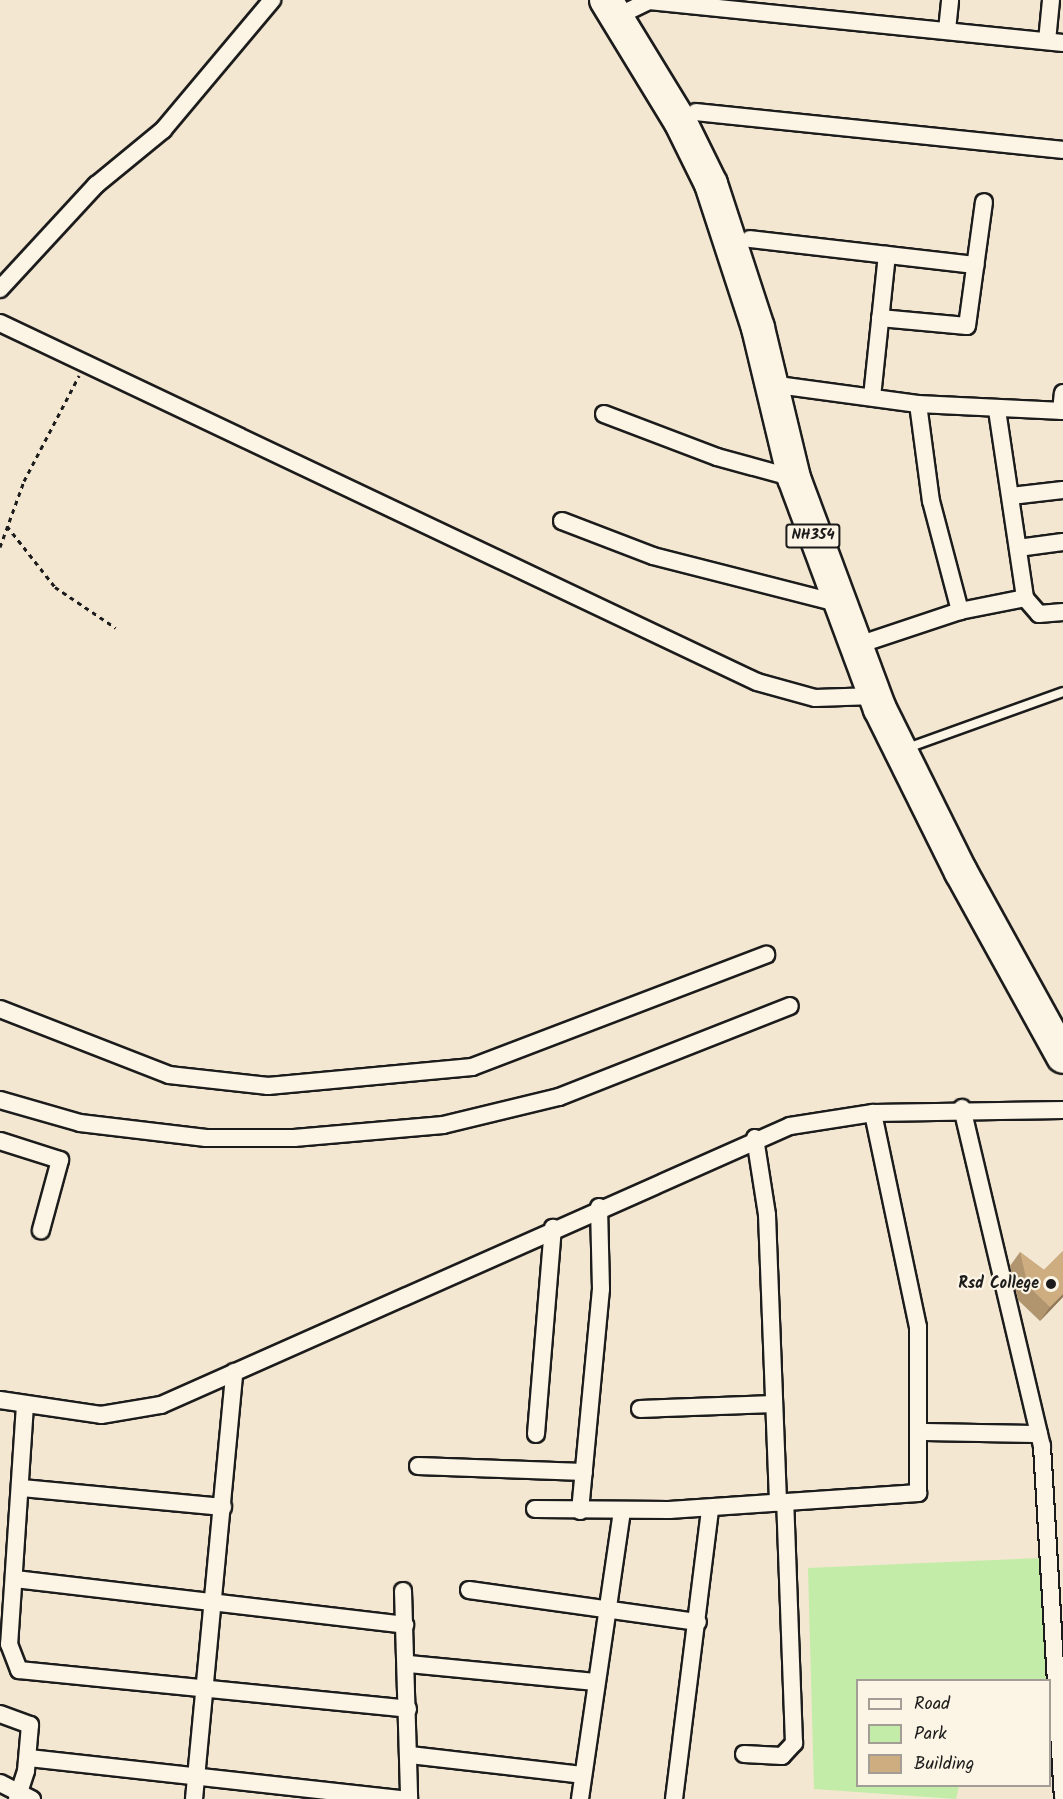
<!DOCTYPE html>
<style>
body{margin:0}
#map{position:relative;width:1063px;height:1799px;overflow:hidden;background:#f3e7d1;font-family:Kalam,sans-serif}
div>[style]{position:absolute}
.green>*{inset:0;background:#c3eca8}
.path>*{height:3px;margin-top:-1.5px;transform-origin:0;background:repeating-linear-gradient(90deg,#1c1c1c 0 4.5px,transparent 0 9px)}
.roads{filter:drop-shadow(2px 0 #1c1c1c) drop-shadow(-2px 0 #1c1c1c) drop-shadow(0 2px #1c1c1c) drop-shadow(0 -2px #1c1c1c)}
.lane>*{height:8px;margin:-4px;padding:0 4px;transform-origin:4px;border-radius:4px;background:#fcf5e5}
.street>*{height:16px;margin:-8px;padding:0 8px;transform-origin:8px;border-radius:8px;background:#fcf5e5}
.highway>*{height:32px;margin:-16px;padding:0 16px;transform-origin:16px;border-radius:16px;background:#fcf5e5}
.wall>*{inset:0;background:#b1956f}
.shaded-wall>*{inset:0;background:#90795a}
.building>*{inset:0;background:#cead81}
.dots>*{width:16px;height:16px;translate:-50% -50%;box-sizing:border-box;border:3px solid #fcf5e5;border-radius:50%}
span{translate:-50% -50%;white-space:nowrap;text-align:center;line-height:1.15;-webkit-text-stroke:4.5px #fcf5e5;paint-order:stroke}
.shield-label span{padding:2px 4px;background:#fcf5e5;border:2px solid;border-radius:4px;-webkit-text-stroke-width:0}
.shield-label{font-size:15px;color:#1c1c1c;font-weight:700}
.poi-label{font-size:16px;color:#1c1c1c;font-weight:700}
.right{translate:-100% -50%;text-align:right}
.legend{position:absolute;left:856px;top:1679px;width:195px;height:108px;box-sizing:border-box;background:#fcf5e5;border:2px solid #a29e95;margin:0;padding:8px 10px;list-style:none;font-size:18px;color:#1c1c1c}
.legend li{display:flex;align-items:center;gap:12px;height:30px}
.legend b{width:30px;border:2px solid #a29e95}
</style>
<div id="map">
<div class="green">
<i style="clip-path:polygon(1042px 1558px,1048px 1680px,858px 1680px,858px 1786px,959px 1786px,956px 1799px,814px 1789px,808px 1568px)"></i>
</div>
<div class="path">
<i style="left:7px;top:526px;width:78px;rotate:51.8deg"></i>
<i style="left:55px;top:587px;width:73px;rotate:33.9deg"></i>
<i style="left:0;top:547px;width:70px;rotate:-70deg"></i>
<i style="left:24px;top:481px;width:119px;rotate:-62.4deg"></i>
</div>
<div class="roads">
<div class="lane">
<i style="left:916px;top:745px;width:156px;rotate:-19.8deg"></i>
</div>
<div class="street">
<i style="left:616px;top:17px;width:37px;rotate:-26deg"></i>
<i style="left:649px;top:1px;width:416px;rotate:5.8deg"></i>
<i style="left:947px;top:30px;width:30px;rotate:-84deg"></i>
<i style="left:1047px;top:41px;width:41px;rotate:-84.4deg"></i>
<i style="left:696px;top:112px;width:369px;rotate:5.9deg"></i>
<i style="left:750px;top:239px;width:227px;rotate:6.6deg"></i>
<i style="left:0;top:289px;width:142px;rotate:-47.3deg"></i>
<i style="left:96px;top:185px;width:87px;rotate:-39.4deg"></i>
<i style="left:163px;top:130px;width:170px;rotate:-50deg"></i>
<i style="left:880px;top:318px;width:87px;rotate:5.3deg"></i>
<i style="left:967px;top:326px;width:125px;rotate:-82.2deg"></i>
<i style="left:0;top:323px;width:838px;rotate:25.37deg"></i>
<i style="left:757px;top:682px;width:60px;rotate:15.4deg"></i>
<i style="left:815px;top:698px;width:60px;rotate:-1.9deg"></i>
<i style="left:785px;top:386px;width:134px;rotate:7.7deg"></i>
<i style="left:918px;top:404px;width:145px;rotate:2.8deg"></i>
<i style="left:872px;top:397px;width:143px;rotate:-84deg"></i>
<i style="left:918px;top:404px;width:98px;rotate:82.4deg"></i>
<i style="left:931px;top:501px;width:114px;rotate:75.2deg"></i>
<i style="left:997px;top:410px;width:190px;rotate:81.5deg"></i>
<i style="left:1025px;top:598px;width:21px;rotate:49deg"></i>
<i style="left:1039px;top:614px;width:24px;rotate:-5deg"></i>
<i style="left:1061px;top:411px;width:18px;rotate:-84deg"></i>
<i style="left:604px;top:414px;width:121px;rotate:20.8deg"></i>
<i style="left:717px;top:457px;width:80px;rotate:15.3deg"></i>
<i style="left:1011px;top:496px;width:52px;rotate:-6.6deg"></i>
<i style="left:562px;top:521px;width:97px;rotate:21deg"></i>
<i style="left:653px;top:556px;width:190px;rotate:14.3deg"></i>
<i style="left:1018px;top:548px;width:45px;rotate:-7.6deg"></i>
<i style="left:855px;top:646px;width:111px;rotate:-18.4deg"></i>
<i style="left:960px;top:611px;width:66px;rotate:-11.3deg"></i>
<i style="left:0;top:1009px;width:181px;rotate:21.3deg"></i>
<i style="left:169px;top:1075px;width:100px;rotate:6.3deg"></i>
<i style="left:268px;top:1086px;width:205px;rotate:-5.3deg"></i>
<i style="left:472px;top:1067px;width:315px;rotate:-20.9deg"></i>
<i style="left:0;top:1100px;width:83px;rotate:16deg"></i>
<i style="left:80px;top:1123px;width:127px;rotate:6.8deg"></i>
<i style="left:206px;top:1138px;width:88px"></i>
<i style="left:294px;top:1138px;width:150px;rotate:-5deg"></i>
<i style="left:443px;top:1125px;width:119px;rotate:-13.6deg"></i>
<i style="left:559px;top:1097px;width:248px;rotate:-21.5deg"></i>
<i style="left:962px;top:1108px;width:347px;rotate:76.7deg"></i>
<i style="left:1042px;top:1446px;width:351px;rotate:86.6deg"></i>
<i style="left:755px;top:1138px;width:78px;rotate:81.1deg"></i>
<i style="left:767px;top:1215px;width:288px;rotate:87.8deg"></i>
<i style="left:0;top:1141px;width:63px;rotate:17.6deg"></i>
<i style="left:60px;top:1160px;width:73px;rotate:105.2deg"></i>
<i style="left:0;top:1400px;width:102px;rotate:8.4deg"></i>
<i style="left:101px;top:1415px;width:61px;rotate:-9.5deg"></i>
<i style="left:161px;top:1405px;width:688px;rotate:-23.92deg"></i>
<i style="left:790px;top:1126px;width:84px;rotate:-8.9deg"></i>
<i style="left:873px;top:1113px;width:190px;rotate:-0.9deg"></i>
<i style="left:25px;top:1405px;width:240px;rotate:93.8deg"></i>
<i style="left:9px;top:1644px;width:28px;rotate:69deg"></i>
<i style="left:19px;top:1670px;width:391px;rotate:5.7deg"></i>
<i style="left:640px;top:1409px;width:134px;rotate:-2.1deg"></i>
<i style="left:920px;top:1432px;width:119px;rotate:1deg"></i>
<i style="left:536px;top:1434px;width:207px;rotate:-85.3deg"></i>
<i style="left:418px;top:1466px;width:166px;rotate:2.1deg"></i>
<i style="left:22px;top:1488px;width:202px;rotate:5.4deg"></i>
<i style="left:535px;top:1509px;width:134px;rotate:0.4deg"></i>
<i style="left:669px;top:1510px;width:250px;rotate:-3.9deg"></i>
<i style="left:918px;top:1493px;width:166px;rotate:-90deg"></i>
<i style="left:918px;top:1327px;width:219px;rotate:-101.9deg"></i>
<i style="left:580px;top:1511px;width:223px;rotate:-84.6deg"></i>
<i style="left:601px;top:1289px;width:82px;rotate:-91.4deg"></i>
<i style="left:15px;top:1579px;width:393px;rotate:6.7deg"></i>
<i style="left:469px;top:1590px;width:231px;rotate:8deg"></i>
<i style="left:403px;top:1591px;width:208px;rotate:88.3deg"></i>
<i style="left:409px;top:1664px;width:187px;rotate:5.5deg"></i>
<i style="left:0;top:1714px;width:32px;rotate:20deg"></i>
<i style="left:30px;top:1725px;width:46px;rotate:95deg"></i>
<i style="left:26px;top:1771px;width:29px;rotate:108deg"></i>
<i style="left:744px;top:1754px;width:38px;rotate:3deg"></i>
<i style="left:782px;top:1756px;width:18px;rotate:-47deg"></i>
<i style="left:794px;top:1743px;width:241px;rotate:-92.1deg"></i>
<i style="left:410px;top:1755px;width:173px;rotate:6.6deg"></i>
<i style="left:29px;top:1758px;width:373px;rotate:6.3deg"></i>
<i style="left:0;top:1783px;width:36px;rotate:27deg"></i>
<i style="left:194px;top:1799px;width:429px;rotate:-84.6deg"></i>
<i style="left:580px;top:1799px;width:290px;rotate:-81.7deg"></i>
<i style="left:674px;top:1799px;width:293px;rotate:-82.9deg"></i>
</div>
<div class="highway">
<i style="left:606px;top:0;width:142px;rotate:58.6deg"></i>
<i style="left:680px;top:121px;width:70px;rotate:63.8deg"></i>
<i style="left:711px;top:184px;width:151px;rotate:71.9deg"></i>
<i style="left:758px;top:328px;width:154px;rotate:76.5deg"></i>
<i style="left:794px;top:478px;width:246px;rotate:69.6deg"></i>
<i style="left:880px;top:709px;width:182px;rotate:63.6deg"></i>
<i style="left:961px;top:872px;width:211px;rotate:61.1deg"></i>
</div>
</div>
<div class="wall">
<i style="clip-path:polygon(1063px 1251px,1063px 1297px,1040px 1321px,1018px 1300px,1010px 1266px,1020px 1252px,1044px 1270px)"></i>
</div>
<div class="shaded-wall">
<i style="clip-path:polygon(1063px 1294px,1063px 1297px,1040px 1321px,1050px 1307px)"></i>
</div>
<div class="building">
<i style="clip-path:polygon(1063px 1251px,1063px 1294px,1050px 1307px,1028px 1286px,1020px 1252px,1044px 1270px)"></i>
</div>
<div class="dots">
<i style="left:1051px;top:1284px;background:#1c1c1c"></i>
</div>
<div class="shield-label">
<span style="left:813px;top:536px">NH354</span>
</div>
<div class="poi-label">
<span class="right" style="left:1039px;top:1284px">Rsd College</span>
</div>
<ul class="legend">
<li><b style="height:8px;background:#fcf5e5"></b>Road</li>
<li><b style="height:16px;background:#c3eca8"></b>Park</li>
<li><b style="height:16px;background:#cead81"></b>Building</li>
</ul>
</div>
